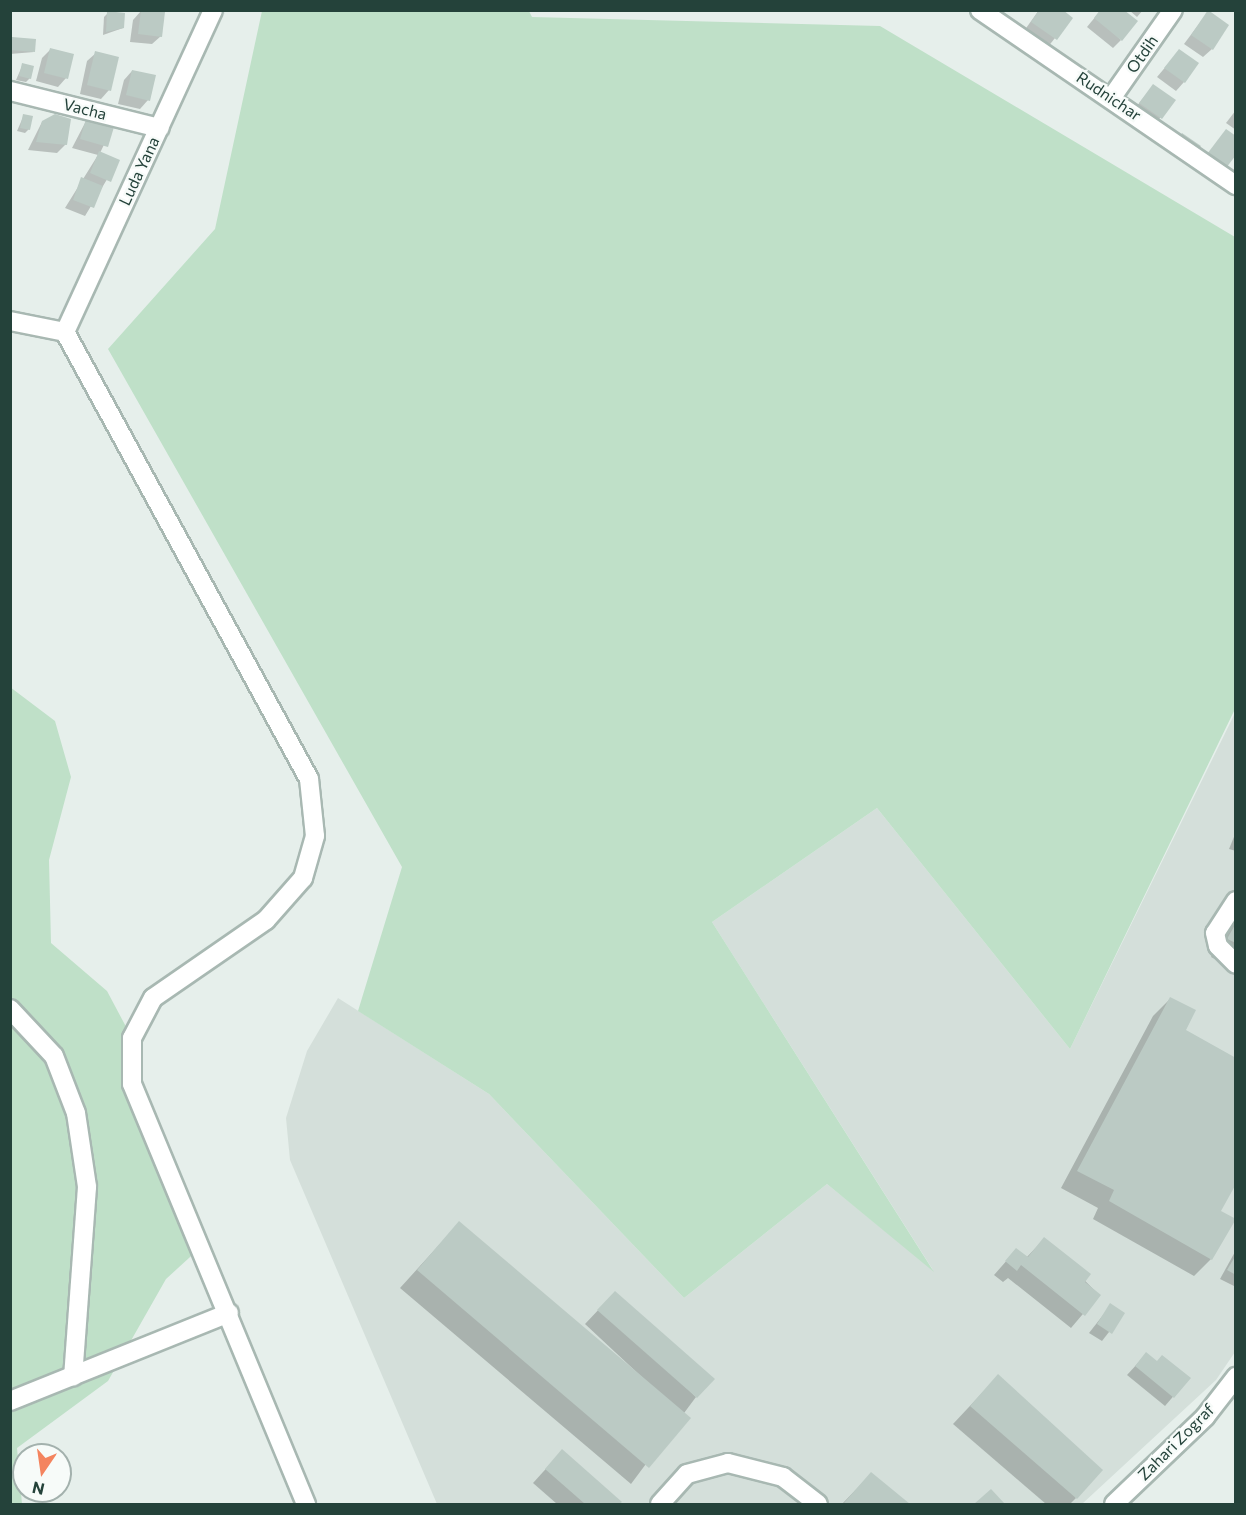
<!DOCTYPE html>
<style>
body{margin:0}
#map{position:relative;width:1246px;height:1515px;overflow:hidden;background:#e6efeb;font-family:Commissioner,sans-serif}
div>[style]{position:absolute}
.built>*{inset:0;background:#d4dfda}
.green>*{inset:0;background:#bfe0c8}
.shadow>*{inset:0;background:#0003}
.building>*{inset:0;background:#bbcac4}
.roads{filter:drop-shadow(2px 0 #a8b8b2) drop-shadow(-2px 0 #a8b8b2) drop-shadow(0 2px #a8b8b2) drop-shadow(0 -2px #a8b8b2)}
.minor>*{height:18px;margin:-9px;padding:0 9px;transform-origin:9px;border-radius:9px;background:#fff}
span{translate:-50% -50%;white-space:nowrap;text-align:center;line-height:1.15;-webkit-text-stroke:4.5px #f7fbf9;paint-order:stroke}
.street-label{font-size:16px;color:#24423a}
.frame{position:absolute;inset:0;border:12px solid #24423a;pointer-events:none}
.north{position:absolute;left:12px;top:1443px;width:60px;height:60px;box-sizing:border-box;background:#f7fbf9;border:2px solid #a3b1ad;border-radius:50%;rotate:193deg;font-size:16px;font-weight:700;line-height:24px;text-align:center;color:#24423a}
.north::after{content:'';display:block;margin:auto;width:21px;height:27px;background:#f4845f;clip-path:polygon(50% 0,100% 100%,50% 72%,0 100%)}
</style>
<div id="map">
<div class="built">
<i style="clip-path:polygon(1235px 713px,1235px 1352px,1216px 1380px,1082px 1504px,437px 1504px,290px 1160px,286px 1118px,307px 1051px,338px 998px,489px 1094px,684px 1298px,827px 1184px,933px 1270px,712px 922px,877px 808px,1070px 1049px)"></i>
</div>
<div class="green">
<i style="clip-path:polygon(529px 11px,532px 17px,880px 26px,1235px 237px,1235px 709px,1070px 1049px,877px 808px,712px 922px,934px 1272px,827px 1184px,684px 1298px,489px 1094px,358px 1011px,402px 867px,108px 349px,215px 229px,262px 11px)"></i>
<i style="clip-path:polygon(10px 687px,55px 721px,71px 777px,49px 860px,51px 943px,107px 991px,132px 1038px,132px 1084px,201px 1247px,166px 1279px,108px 1381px,17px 1448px,22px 1504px,10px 1504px)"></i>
</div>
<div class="shadow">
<i style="clip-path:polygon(1039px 10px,1071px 18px,1047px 48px,1024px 31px)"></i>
<i style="clip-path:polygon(1129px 10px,1143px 10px,1137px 17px)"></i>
<i style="clip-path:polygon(141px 11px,161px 36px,152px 44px,130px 42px,133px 20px)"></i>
<i style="clip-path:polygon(1208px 12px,1212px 49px,1203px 57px,1184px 44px)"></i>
<i style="clip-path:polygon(108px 13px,123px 28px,103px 35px,104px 17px)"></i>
<i style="clip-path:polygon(1096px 16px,1121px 40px,1113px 48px,1087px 27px)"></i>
<i style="clip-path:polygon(12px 39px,34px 52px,10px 54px)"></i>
<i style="clip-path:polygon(51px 49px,66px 78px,58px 87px,36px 81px,42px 58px)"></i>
<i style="clip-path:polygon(1179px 51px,1184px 82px,1176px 91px,1157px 77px)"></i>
<i style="clip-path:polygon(96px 53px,109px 90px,101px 99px,80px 94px,87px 61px)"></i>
<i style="clip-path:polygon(23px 64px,30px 78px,26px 82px,16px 80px)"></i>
<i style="clip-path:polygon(132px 71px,148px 100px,140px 109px,118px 104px,124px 80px)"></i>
<i style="clip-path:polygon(1153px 86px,1174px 100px,1153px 127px,1132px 112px)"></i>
<i style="clip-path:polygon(1236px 110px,1236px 130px,1226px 123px)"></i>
<i style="clip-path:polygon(24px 115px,29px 129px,25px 133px,17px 131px)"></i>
<i style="clip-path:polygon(86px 121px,112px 128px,100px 153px,118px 161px,85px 216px,65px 208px,98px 155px,72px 148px)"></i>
<i style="clip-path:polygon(42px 122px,66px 144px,57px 153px,28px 150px)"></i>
<i style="clip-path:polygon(1236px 832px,1236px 851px,1229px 849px)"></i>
<i style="clip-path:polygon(1236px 910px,1236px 970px,1211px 957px)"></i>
<i style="clip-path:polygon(1170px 999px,1184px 1030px,1219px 1211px,1211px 1259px,1194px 1276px,1093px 1219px,1098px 1208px,1061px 1188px,1153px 1016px)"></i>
<i style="clip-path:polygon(459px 1223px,660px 1394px,585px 1324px,602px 1306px,696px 1397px,631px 1484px,400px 1288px)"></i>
<i style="clip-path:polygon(1044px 1239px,1099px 1295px,1071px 1328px,1008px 1278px,1003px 1282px,994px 1275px,1016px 1250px,1026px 1258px)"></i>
<i style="clip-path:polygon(1236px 1250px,1236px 1287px,1220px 1279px)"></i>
<i style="clip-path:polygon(1111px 1305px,1123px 1314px,1102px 1341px,1089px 1333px)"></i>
<i style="clip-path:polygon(1138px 1363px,1156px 1363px,1189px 1378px,1165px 1406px,1127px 1375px)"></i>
<i style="clip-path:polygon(998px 1376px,1076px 1498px,1070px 1504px,1046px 1504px,953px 1424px)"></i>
<i style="clip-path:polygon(562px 1451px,620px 1502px,617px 1504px,557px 1504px,533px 1483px)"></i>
<i style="clip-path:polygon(871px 1474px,907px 1504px,842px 1504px)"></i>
</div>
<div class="building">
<i style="clip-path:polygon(141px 10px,165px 12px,162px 37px,138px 34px)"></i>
<i style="clip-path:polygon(1039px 10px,1063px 10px,1073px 18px,1057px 40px,1031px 22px)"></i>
<i style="clip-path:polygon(1100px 10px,1124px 10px,1138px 21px,1122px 41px,1094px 18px)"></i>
<i style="clip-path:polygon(1208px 10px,1229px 25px,1213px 50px,1191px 35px)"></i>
<i style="clip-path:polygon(107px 11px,125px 13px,124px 28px,106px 32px)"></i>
<i style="clip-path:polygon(12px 37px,36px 39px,35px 52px,11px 50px)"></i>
<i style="clip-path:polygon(50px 48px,74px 54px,68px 79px,44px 73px)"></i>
<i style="clip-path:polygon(1179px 49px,1199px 63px,1185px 83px,1164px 68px)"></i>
<i style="clip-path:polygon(95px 51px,119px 57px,111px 91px,87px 85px)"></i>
<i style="clip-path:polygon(22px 63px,34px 66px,31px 79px,19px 76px)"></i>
<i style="clip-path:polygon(132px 70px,156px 75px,150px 101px,126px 95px)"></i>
<i style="clip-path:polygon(1153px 84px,1176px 100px,1162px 119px,1139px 103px)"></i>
<i style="clip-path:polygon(23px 114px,33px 116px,30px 130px,20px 128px)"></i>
<i style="clip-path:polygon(55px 114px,71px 119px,67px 145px,36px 142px,42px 121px)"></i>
<i style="clip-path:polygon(86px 119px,114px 127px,108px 147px,80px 139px)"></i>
<i style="clip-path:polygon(1226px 129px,1236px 136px,1236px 155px,1223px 172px,1204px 158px)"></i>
<i style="clip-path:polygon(1182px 133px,1201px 146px,1197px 152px,1178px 139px)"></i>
<i style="clip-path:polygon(99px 151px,120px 160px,111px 182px,90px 173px)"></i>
<i style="clip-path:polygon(81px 177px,103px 186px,94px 208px,73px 200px)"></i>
<i style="clip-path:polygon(1236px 923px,1236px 943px,1227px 939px)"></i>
<i style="clip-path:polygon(1170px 997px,1196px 1010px,1186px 1030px,1236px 1058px,1236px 1184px,1221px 1211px,1236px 1219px,1212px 1260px,1109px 1201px,1114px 1190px,1077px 1171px)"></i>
<i style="clip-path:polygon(459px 1221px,691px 1418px,649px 1468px,417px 1270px)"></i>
<i style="clip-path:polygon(1044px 1237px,1091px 1274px,1085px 1282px,1101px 1295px,1085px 1316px,1021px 1265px,1017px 1271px,1005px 1261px,1016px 1248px,1028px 1257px)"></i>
<i style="clip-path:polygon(1236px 1255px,1236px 1275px,1227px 1270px)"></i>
<i style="clip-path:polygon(615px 1291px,715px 1379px,697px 1398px,597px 1310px)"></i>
<i style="clip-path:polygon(1110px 1303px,1125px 1313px,1112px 1334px,1097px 1324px)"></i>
<i style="clip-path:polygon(1146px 1352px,1157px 1361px,1162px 1355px,1191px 1378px,1174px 1398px,1135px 1366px)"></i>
<i style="clip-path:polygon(998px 1374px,1103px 1470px,1077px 1499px,970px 1406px)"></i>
<i style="clip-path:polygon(562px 1449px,622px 1502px,619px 1504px,585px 1504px,545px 1469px)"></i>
<i style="clip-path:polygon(871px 1472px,910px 1504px,843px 1504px)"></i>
<i style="clip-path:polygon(991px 1489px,1005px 1504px,974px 1504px)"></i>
</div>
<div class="roads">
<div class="minor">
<i style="left:980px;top:10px;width:310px;rotate:34.4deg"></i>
<i style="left:10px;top:91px;width:154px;rotate:13.9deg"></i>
<i style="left:1112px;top:97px;width:106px;rotate:-55deg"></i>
<i style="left:10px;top:321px;width:56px;rotate:11.3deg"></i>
<i style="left:65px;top:332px;width:509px;rotate:61.37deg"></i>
<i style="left:309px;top:779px;width:57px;rotate:84deg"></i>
<i style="left:315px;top:836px;width:44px;rotate:105.9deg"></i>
<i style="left:303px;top:878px;width:56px;rotate:131.4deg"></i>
<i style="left:266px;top:920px;width:137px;rotate:145.4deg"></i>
<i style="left:153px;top:998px;width:45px;rotate:117.7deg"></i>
<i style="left:132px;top:1038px;width:46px;rotate:90deg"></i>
<i style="left:132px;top:1084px;width:455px;rotate:67.5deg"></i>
<i style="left:65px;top:332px;width:354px;rotate:-65.3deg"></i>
<i style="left:1236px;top:901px;width:38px;rotate:123deg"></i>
<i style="left:1215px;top:933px;width:13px;rotate:77deg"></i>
<i style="left:1218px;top:946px;width:25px;rotate:45deg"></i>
<i style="left:10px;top:1009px;width:64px;rotate:46.9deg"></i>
<i style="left:54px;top:1056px;width:61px;rotate:68.9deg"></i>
<i style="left:76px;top:1113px;width:75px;rotate:81.5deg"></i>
<i style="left:87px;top:1187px;width:190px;rotate:94.2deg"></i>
<i style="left:10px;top:1401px;width:236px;rotate:-21.9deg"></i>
<i style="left:660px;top:1504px;width:40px;rotate:-48deg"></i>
<i style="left:687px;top:1474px;width:42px;rotate:-15deg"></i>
<i style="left:728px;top:1463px;width:57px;rotate:14.3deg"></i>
<i style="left:783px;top:1477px;width:44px;rotate:37.6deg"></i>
<i style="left:1114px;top:1504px;width:126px;rotate:-43.7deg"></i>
<i style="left:1205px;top:1417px;width:51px;rotate:-52.2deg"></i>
</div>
</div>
<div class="street-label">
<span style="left:1142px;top:54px;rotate:-55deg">Otdih</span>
<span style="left:1109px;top:96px;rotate:34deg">Rudnichar</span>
<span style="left:85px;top:109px;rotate:14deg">Vacha</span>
<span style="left:139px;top:171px;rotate:-65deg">Luda Yana</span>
<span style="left:1176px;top:1442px;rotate:-45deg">Zahari Zograf</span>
</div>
<div class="frame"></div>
<div class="north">N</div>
</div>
